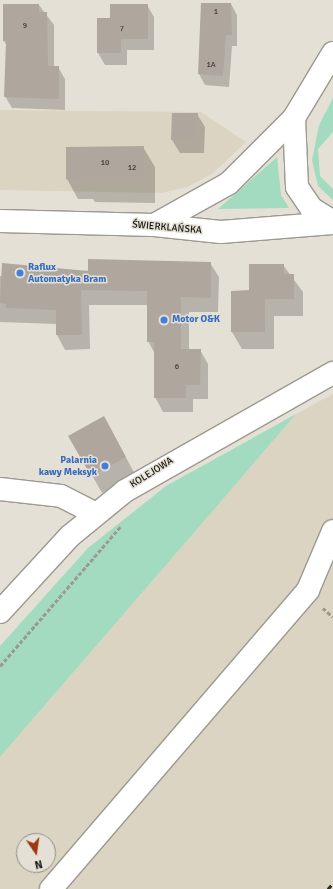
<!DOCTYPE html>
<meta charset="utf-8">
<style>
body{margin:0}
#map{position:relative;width:333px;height:889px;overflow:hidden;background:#e5e0d5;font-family:Signika,sans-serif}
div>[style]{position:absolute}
.built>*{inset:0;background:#dbd4c2}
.green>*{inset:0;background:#a2dbbf}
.shadow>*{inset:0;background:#0003}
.building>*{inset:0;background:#afa69e}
.path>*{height:2.5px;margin-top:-1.25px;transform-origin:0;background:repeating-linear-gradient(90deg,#9d9991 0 4px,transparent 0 6px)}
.roads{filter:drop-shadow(1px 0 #9d998f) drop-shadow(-1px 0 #9d998f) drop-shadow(0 1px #9d998f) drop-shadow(0 -1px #9d998f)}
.minor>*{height:22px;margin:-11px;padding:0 11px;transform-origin:11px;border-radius:11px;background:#fff}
.major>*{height:22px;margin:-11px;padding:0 11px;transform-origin:11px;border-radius:11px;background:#fff}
.rail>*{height:3px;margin-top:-1.5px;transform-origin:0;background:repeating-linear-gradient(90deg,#2e2c28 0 5px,transparent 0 10px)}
.dots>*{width:11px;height:11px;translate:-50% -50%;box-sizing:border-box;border:2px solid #e5e0d5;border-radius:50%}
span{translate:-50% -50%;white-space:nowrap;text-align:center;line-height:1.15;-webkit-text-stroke:3px #e5e0d5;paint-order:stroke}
.number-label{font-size:8px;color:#3c3834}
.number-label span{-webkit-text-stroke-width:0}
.street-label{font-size:10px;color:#151410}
.shop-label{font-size:10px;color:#366cbe;font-weight:700}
.left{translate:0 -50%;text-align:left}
.right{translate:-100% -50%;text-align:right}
.north{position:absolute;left:16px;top:833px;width:40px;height:40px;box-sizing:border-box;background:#e5e0d5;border:1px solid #928e86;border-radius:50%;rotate:167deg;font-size:11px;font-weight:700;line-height:16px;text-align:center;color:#151410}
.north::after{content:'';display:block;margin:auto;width:14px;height:18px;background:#9e3811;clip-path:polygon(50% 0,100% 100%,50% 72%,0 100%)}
</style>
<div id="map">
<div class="built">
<i style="clip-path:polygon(0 110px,201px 112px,246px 142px,212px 174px,187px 187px,161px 193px,0 190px)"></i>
<i style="clip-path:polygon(evenodd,333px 394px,333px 889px,0 889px,0 757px,296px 414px,333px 394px,24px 841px,48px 841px,48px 865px,24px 865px,24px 841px)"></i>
</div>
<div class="green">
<i style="clip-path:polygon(333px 98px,333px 132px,318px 149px,320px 176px,333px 189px,333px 200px,318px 186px,312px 160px,319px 125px)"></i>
<i style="clip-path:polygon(277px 157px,281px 195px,289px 208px,218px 209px)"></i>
<i style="clip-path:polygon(296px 414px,210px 514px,0 757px,0 646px,88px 548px,166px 486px)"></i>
</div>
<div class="shadow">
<i style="clip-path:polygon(202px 4px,231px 4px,237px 15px,237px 46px,232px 46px,229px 87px,205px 85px,199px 74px)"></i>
<i style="clip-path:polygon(39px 5px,54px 25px,54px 67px,58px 67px,65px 79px,65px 110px,12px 108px,5px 96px,7px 46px,4px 41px)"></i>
<i style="clip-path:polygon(147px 5px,154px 17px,154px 50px,127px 50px,127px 65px,105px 65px,98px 53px,111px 19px)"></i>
<i style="clip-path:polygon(197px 114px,205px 127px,204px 153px,180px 153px,172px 140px)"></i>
<i style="clip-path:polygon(143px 147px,155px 167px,155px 203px,95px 202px,93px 199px,78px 199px,67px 179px,67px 148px)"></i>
<i style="clip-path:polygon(210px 263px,219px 277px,218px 312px,189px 312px,189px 350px,200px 350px,208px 364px,208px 399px,193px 399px,193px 412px,163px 412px,155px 397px,155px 354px,148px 341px,148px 305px,89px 305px,90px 349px,65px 350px,57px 335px,57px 324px,0 322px,0 276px)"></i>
<i style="clip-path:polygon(283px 265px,303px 292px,303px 316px,274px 316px,274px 349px,242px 349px,232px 332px,250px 291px)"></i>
<i style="clip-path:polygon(113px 434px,135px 474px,102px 493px,70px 436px)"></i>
</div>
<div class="building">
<i style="clip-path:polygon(201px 3px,231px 3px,232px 35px,226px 35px,223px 76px,198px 74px)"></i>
<i style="clip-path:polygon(3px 4px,39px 4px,39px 12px,47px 12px,48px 66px,59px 66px,59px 99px,4px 97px,6px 41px,3px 41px)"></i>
<i style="clip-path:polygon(110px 4px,148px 4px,148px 39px,121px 39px,121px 53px,97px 53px,97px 18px,110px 18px)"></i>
<i style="clip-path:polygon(172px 113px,198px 113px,197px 140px,171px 140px)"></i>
<i style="clip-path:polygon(144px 146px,144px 183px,82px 183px,82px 180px,66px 179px,66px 147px)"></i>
<i style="clip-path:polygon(88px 259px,211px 262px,211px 298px,181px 297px,181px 349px,201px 349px,200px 385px,186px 385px,186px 398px,154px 398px,154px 342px,147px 342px,147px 291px,81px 290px,82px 335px,56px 335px,56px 310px,6px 308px,6px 304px,0 303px,2px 263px,88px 271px)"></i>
<i style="clip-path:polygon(249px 264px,284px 264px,284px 274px,294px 274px,294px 299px,265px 299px,265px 332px,231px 332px,231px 291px,249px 290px)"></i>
<i style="clip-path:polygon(104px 416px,126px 457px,91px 476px,68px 436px)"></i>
</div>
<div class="path">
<i style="left:323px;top:608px;width:13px;rotate:42deg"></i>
<i style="left:0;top:666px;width:184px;rotate:-49.2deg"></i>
</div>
<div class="roads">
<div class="minor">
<i style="left:0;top:489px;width:61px;rotate:6.5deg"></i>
<i style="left:61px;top:496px;width:38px;rotate:27deg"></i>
<i style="left:0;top:612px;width:103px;rotate:-47.4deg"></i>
<i style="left:70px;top:536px;width:71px;rotate:-39.3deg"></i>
<i style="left:125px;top:491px;width:239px;rotate:-29.6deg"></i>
<i style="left:51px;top:889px;width:394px;rotate:-49.3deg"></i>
<i style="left:308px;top:590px;width:64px;rotate:-67deg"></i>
</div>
<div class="major">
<i style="left:333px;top:53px;width:76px;rotate:121deg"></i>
<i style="left:294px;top:118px;width:69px;rotate:87.5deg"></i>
<i style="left:297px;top:187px;width:25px;rotate:56deg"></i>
<i style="left:311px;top:208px;width:26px;rotate:32deg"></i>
<i style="left:0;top:221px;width:154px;rotate:1.5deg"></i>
<i style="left:154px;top:225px;width:67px;rotate:6deg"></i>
<i style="left:221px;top:232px;width:112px;rotate:-4.6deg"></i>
<i style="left:154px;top:225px;width:86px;rotate:-29.2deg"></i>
<i style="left:229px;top:183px;width:92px;rotate:-45deg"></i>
</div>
</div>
<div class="rail">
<i style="left:328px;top:889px;width:8px;rotate:-50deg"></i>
</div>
<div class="dots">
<i style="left:20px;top:273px;background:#3f7fe0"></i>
<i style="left:164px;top:320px;background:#3f7fe0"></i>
<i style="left:105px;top:466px;background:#3f7fe0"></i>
</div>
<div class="number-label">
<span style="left:216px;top:12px">1</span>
<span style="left:25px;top:26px">9</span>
<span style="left:122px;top:29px">7</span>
<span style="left:211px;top:65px">1A</span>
<span style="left:105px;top:163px">10</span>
<span style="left:132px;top:168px">12</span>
<span style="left:177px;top:367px">6</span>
</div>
<div class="street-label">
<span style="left:167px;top:228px;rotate:5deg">ŚWIERKLAŃSKA</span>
<span style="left:152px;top:473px;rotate:-32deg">KOLEJOWA</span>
</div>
<div class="shop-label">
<span class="left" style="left:28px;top:273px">Raflux<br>Automatyka Bram</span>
<span class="left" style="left:172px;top:320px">Motor O&amp;K</span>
<span class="right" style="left:97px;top:466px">Palarnia<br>kawy Meksyk</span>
</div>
<div class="north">N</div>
</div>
